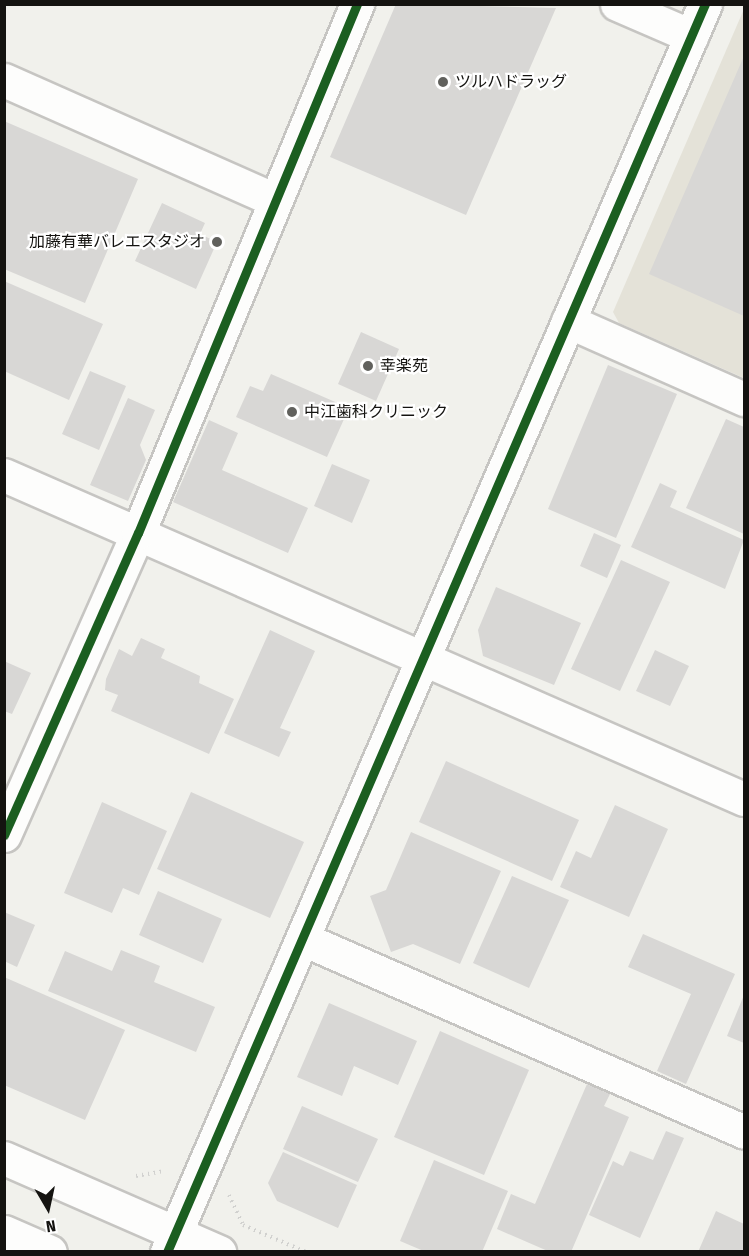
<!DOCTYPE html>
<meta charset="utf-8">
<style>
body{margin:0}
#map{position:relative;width:749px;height:1256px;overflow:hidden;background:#f1f1ec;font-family:"Fira Sans Condensed","Noto Sans JP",sans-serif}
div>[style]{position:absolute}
.built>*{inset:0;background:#e4e2d8}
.building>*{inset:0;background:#d8d7d5}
.path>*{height:4px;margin-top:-2px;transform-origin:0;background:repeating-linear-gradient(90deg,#d1d1cf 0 1.5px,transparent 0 6px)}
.roads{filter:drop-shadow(2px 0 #c6c5c2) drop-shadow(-2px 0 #c6c5c2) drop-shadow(0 2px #c6c5c2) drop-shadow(0 -2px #c6c5c2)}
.minor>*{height:33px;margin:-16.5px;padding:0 16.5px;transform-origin:16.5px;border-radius:16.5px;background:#fdfdfc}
.cycleway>*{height:9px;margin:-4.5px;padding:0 4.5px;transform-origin:4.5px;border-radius:4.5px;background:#1b5e20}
.dots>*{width:16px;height:16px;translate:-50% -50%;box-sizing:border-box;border:3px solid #fff;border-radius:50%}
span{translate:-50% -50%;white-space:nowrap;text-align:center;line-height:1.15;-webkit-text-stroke:4.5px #fff;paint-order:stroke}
.poi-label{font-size:16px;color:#141310}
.left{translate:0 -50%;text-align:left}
.right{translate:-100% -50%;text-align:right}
.frame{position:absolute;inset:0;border:6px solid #141310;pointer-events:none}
.north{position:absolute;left:18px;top:1178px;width:60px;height:60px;-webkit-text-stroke:4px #fff;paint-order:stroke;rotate:171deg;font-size:16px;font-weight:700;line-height:24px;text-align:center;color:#141310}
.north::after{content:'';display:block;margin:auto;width:21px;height:27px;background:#141310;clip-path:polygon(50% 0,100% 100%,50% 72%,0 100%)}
</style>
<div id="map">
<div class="built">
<i style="clip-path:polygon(744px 9px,744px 378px,619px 323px,613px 312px)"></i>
</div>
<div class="building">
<i style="clip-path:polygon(396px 4px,556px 8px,466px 215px,330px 157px)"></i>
<i style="clip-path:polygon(744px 56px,744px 316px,649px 274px)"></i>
<i style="clip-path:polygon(4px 121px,138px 179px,85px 303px,4px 269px)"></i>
<i style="clip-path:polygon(162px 203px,205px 223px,200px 234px,217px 242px,196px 289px,135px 261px)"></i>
<i style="clip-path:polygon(4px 281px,103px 324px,69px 400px,4px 371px)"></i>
<i style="clip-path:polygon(361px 332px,399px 349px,376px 401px,338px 384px)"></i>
<i style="clip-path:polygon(608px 365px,677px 394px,616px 538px,548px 509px)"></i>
<i style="clip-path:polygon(90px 371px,126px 386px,99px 450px,62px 434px)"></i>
<i style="clip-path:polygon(271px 374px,349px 408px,327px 457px,236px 417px,250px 386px,263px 391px)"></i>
<i style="clip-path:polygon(128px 398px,155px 410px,140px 445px,146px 460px,128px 501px,90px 485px)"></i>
<i style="clip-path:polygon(726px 419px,744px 427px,744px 534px,686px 508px)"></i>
<i style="clip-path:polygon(209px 420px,238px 433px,222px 470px,308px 508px,288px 553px,173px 502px)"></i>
<i style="clip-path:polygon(332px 464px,370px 480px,352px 523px,314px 506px)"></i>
<i style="clip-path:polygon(660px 483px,677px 491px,670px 507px,744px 540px,725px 589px,631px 547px)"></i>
<i style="clip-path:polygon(594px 533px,621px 545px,607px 578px,580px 566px)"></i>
<i style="clip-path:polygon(621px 560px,670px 582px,620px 691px,571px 669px)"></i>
<i style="clip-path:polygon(496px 587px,581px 623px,554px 685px,483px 656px,478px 630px)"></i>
<i style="clip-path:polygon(270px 630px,315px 651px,280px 728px,291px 732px,279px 757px,224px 733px)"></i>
<i style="clip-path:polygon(141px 638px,165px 649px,161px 658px,200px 676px,199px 683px,234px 699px,209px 754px,111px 711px,118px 695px,105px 690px,106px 679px,119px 649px,132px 656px)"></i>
<i style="clip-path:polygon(655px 650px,689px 666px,670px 706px,636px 691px)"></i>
<i style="clip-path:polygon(4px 661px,31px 673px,12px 714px,4px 711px)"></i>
<i style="clip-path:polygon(446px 761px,579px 820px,552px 881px,419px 822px)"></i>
<i style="clip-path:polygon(191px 792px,304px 842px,270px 918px,157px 869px)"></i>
<i style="clip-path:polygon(102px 802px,167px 831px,139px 895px,123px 888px,112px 913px,64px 893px)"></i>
<i style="clip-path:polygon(615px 805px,668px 829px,629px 917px,560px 887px,576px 851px,591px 858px)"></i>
<i style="clip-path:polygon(411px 832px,501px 871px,460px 964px,413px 944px,391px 952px,370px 896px,386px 890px)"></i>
<i style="clip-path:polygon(512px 876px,569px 900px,529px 988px,473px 963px)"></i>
<i style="clip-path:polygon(158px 891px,222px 919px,203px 963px,139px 935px)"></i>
<i style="clip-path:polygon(4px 912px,35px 925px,17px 967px,4px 961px)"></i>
<i style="clip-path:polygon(643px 934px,735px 974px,686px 1084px,657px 1071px,691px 994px,628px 967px)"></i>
<i style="clip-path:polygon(121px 950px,160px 966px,154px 982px,215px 1007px,196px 1052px,48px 991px,65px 951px,112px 971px)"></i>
<i style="clip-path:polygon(4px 977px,125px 1030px,85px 1120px,4px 1085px)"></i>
<i style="clip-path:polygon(744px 995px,744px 1043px,727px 1036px)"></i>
<i style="clip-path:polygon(329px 1003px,417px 1041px,398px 1085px,354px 1066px,342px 1096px,297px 1077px)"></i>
<i style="clip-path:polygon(440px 1031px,529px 1070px,484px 1175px,394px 1137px)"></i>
<i style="clip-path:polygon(587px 1084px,610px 1094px,604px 1106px,629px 1117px,571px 1252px,550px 1252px,497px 1229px,511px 1194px,535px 1204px)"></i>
<i style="clip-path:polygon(302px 1106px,378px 1139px,358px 1182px,283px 1149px)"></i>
<i style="clip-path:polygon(666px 1131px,684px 1138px,640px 1238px,589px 1215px,613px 1161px,623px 1166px,630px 1151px,653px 1160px)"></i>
<i style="clip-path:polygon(283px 1152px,357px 1185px,338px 1228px,277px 1201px,268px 1183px)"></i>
<i style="clip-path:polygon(434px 1160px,508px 1191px,482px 1252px,426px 1252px,400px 1241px)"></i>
<i style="clip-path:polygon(716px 1211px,744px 1224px,744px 1252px,698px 1252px)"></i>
</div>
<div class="path">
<i style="left:136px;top:1176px;width:28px;rotate:-10deg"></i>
<i style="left:229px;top:1195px;width:33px;rotate:65deg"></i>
<i style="left:243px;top:1225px;width:69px;rotate:23.2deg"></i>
</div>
<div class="roads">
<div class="minor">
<i style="left:617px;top:4px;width:81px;rotate:23.4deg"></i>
<i style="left:4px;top:80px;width:296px;rotate:23.9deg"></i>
<i style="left:568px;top:321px;width:193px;rotate:23.9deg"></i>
<i style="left:4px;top:475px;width:808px;rotate:23.65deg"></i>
<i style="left:4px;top:835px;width:330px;rotate:-66.1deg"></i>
<i style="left:138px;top:533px;width:573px;rotate:-67.51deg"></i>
<i style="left:303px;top:939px;width:481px;rotate:23.6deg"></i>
<i style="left:4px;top:1158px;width:235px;rotate:23.6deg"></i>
<i style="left:4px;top:1232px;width:50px;rotate:23.5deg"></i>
<i style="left:167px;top:1252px;width:1359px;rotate:-66.68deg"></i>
</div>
</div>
<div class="cycleway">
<i style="left:4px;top:835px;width:330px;rotate:-66.1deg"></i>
<i style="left:138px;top:533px;width:573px;rotate:-67.51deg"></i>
<i style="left:167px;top:1252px;width:1359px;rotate:-66.68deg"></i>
</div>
<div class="dots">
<i style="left:443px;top:82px;background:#61615d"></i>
<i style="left:217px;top:242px;background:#61615d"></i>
<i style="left:368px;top:366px;background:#61615d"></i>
<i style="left:292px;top:412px;background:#61615d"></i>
</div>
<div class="poi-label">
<span class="left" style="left:455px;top:82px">ツルハドラッグ</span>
<span class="right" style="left:205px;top:242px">加藤有華バレエスタジオ</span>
<span class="left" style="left:380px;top:366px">幸楽苑</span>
<span class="left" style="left:304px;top:412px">中江歯科クリニック</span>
</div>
<div class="frame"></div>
<div class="north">N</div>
</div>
